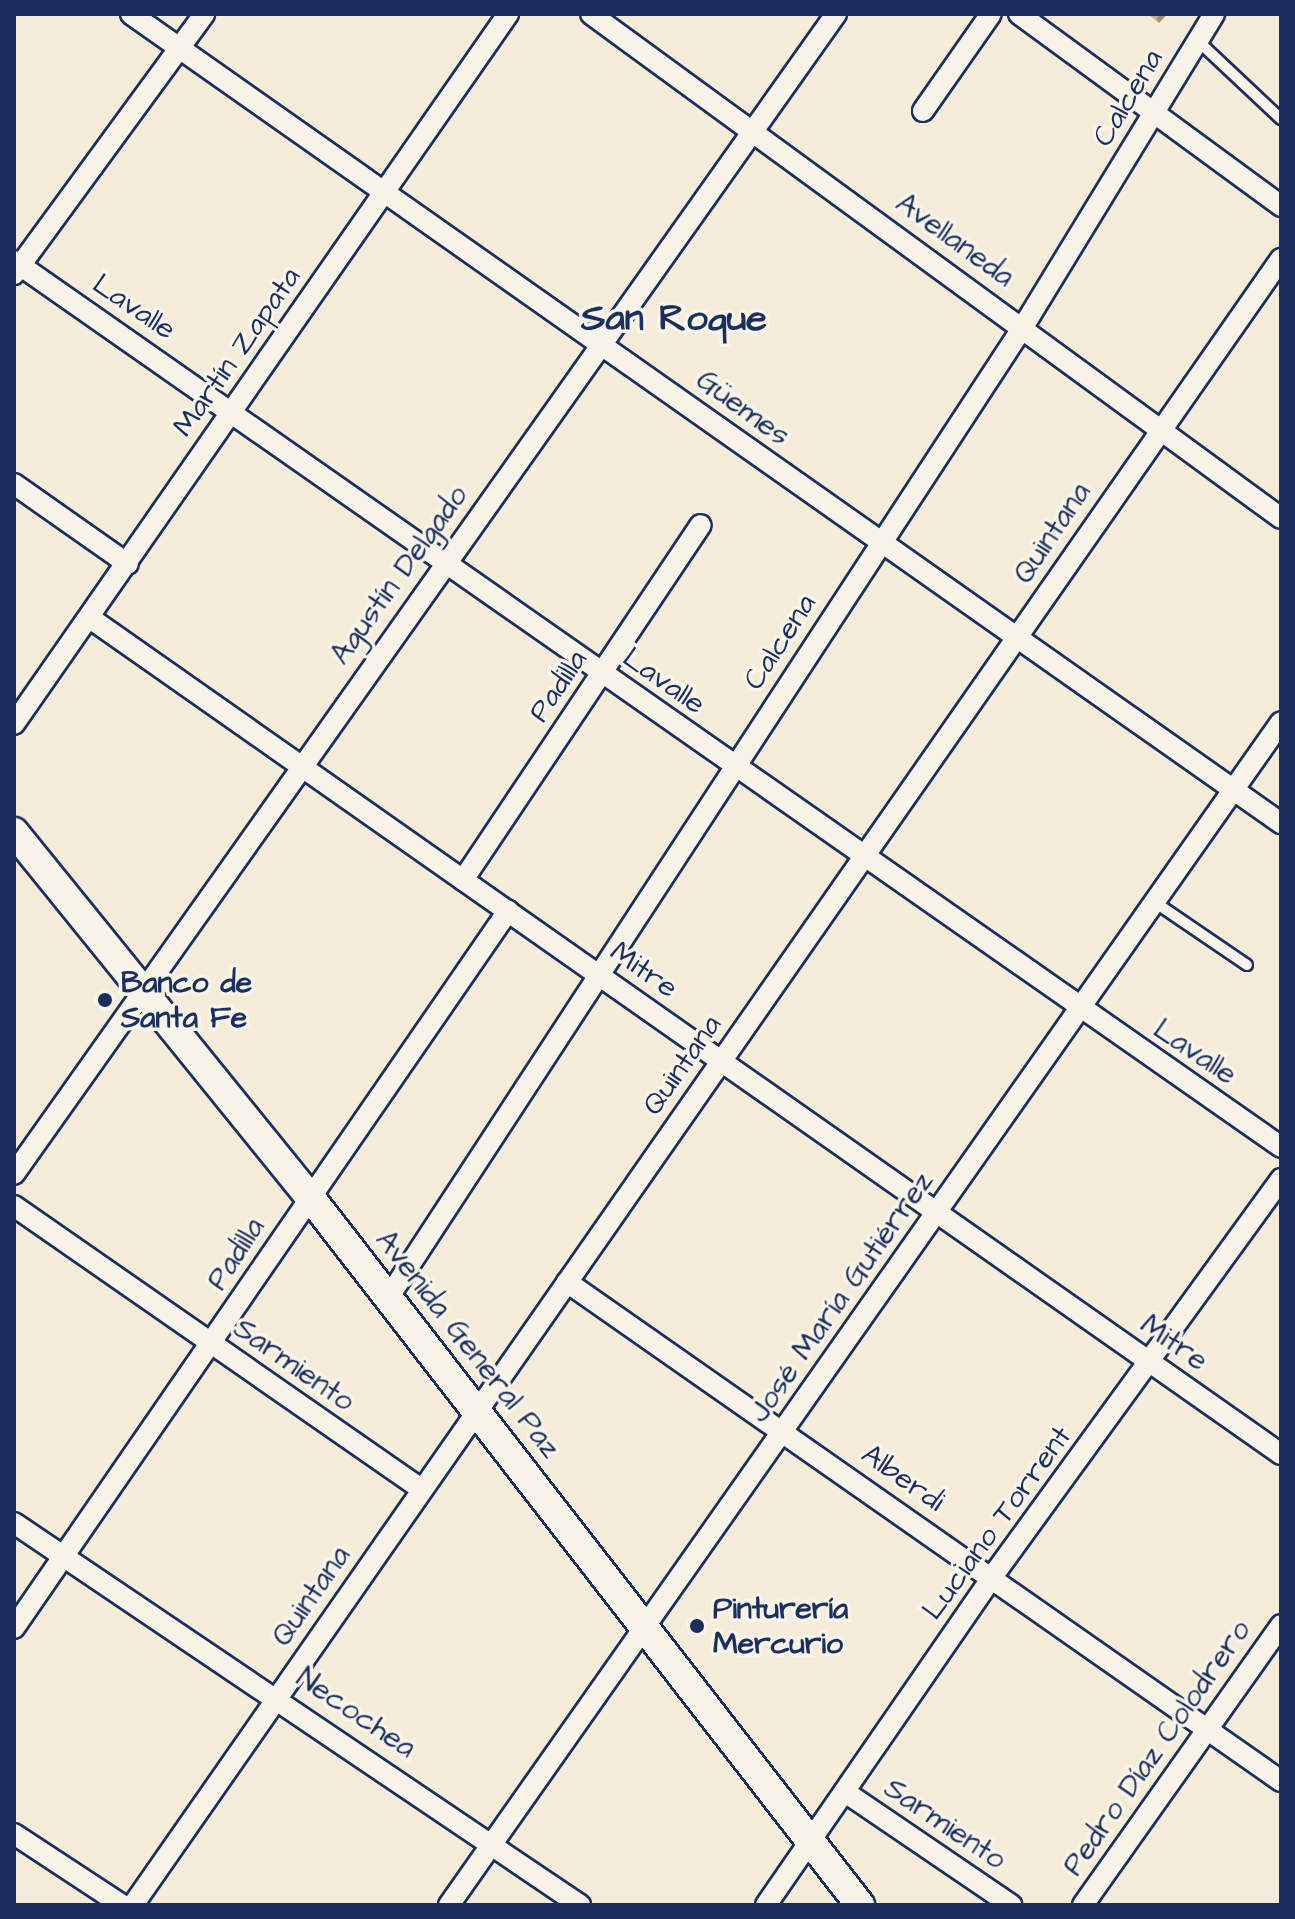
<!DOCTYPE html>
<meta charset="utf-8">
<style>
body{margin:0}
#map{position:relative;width:1295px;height:1919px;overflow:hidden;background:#f4ebd9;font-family:"Architects Daughter",sans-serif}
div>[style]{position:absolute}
.roads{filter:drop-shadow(2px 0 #1b2f5e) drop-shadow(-2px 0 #1b2f5e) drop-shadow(0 2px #1b2f5e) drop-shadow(0 -2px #1b2f5e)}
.service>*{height:10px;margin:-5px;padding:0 5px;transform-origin:5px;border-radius:5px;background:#f7f3e8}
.minor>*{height:20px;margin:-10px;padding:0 10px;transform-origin:10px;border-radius:10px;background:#f7f3e8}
.secondary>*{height:28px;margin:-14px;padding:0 14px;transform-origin:14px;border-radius:14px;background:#f7f3e8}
.wall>*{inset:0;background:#c9af87}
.shaded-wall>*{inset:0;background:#a48e6e}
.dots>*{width:22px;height:22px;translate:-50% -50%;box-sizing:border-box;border:4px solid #f7f3e8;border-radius:50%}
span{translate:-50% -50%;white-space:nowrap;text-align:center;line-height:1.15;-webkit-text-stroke:7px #f7f3e8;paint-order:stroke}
.street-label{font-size:30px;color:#1b2f5e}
.poi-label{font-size:30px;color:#1b2f5e;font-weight:700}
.left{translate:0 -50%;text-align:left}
.district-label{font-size:38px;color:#1b2f5e;font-weight:700}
.frame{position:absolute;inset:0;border:16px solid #1b2f5e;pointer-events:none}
</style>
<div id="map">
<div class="roads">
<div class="service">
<i style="left:1198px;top:41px;width:114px;rotate:43.2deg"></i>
<i style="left:1156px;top:903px;width:110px;rotate:34.3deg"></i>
</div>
<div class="minor">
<i style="left:131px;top:14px;width:1406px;rotate:35.13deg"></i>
<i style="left:591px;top:14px;width:854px;rotate:36.15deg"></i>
<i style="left:1019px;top:14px;width:325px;rotate:36.2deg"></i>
<i style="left:923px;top:111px;width:118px;rotate:-55deg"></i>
<i style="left:14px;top:261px;width:1546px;rotate:34.96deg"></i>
<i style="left:14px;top:274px;width:322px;rotate:-53.8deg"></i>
<i style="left:14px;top:484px;width:139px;rotate:35.1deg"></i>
<i style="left:90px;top:618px;width:1455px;rotate:35.07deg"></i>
<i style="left:14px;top:724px;width:865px;rotate:-55.17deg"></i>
<i style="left:463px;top:880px;width:427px;rotate:-56.2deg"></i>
<i style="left:14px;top:1174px;width:1422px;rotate:-54.68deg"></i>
<i style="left:14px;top:1206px;width:497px;rotate:34.8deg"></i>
<i style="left:567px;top:1282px;width:871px;rotate:34.95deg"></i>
<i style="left:388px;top:1298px;width:1160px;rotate:-56.82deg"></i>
<i style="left:1023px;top:327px;width:367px;rotate:-58.6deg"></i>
<i style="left:14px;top:1523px;width:683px;rotate:34.02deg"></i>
<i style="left:14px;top:1628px;width:871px;rotate:-55.43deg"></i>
<i style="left:845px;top:1792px;width:201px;rotate:34.2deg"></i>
<i style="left:14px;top:1834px;width:129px;rotate:33.3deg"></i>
<i style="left:133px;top:1905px;width:2007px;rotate:-55.11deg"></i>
<i style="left:449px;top:1905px;width:1446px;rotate:-54.88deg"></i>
<i style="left:766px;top:1905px;width:398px;rotate:-55.4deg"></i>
<i style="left:992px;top:1577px;width:492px;rotate:-54deg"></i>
<i style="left:1083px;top:1905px;width:343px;rotate:-54.7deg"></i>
</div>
<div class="secondary">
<i style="left:14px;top:832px;width:470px;rotate:51deg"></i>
<i style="left:310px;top:1197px;width:897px;rotate:52.16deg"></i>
</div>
</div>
<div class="wall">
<i style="clip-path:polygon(1148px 14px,1167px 14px,1159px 23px)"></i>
</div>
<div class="shaded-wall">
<i style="clip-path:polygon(1161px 14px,1167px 14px,1159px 23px,1157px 18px)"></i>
</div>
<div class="dots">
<i style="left:105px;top:1000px;background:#1b2f5e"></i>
<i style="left:697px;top:1626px;background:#1b2f5e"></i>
</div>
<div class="street-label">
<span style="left:1128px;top:98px;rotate:-59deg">Calcena</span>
<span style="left:955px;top:240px;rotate:36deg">Avellaneda</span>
<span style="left:134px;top:307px;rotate:34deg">Lavalle</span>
<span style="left:237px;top:352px;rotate:-55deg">Martín Zapata</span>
<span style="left:743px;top:408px;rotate:36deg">Güemes</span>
<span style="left:1052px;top:533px;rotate:-56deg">Quintana</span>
<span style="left:399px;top:575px;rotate:-54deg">Agustín Delgado</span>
<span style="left:780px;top:642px;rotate:-57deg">Calcena</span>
<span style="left:664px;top:681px;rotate:35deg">Lavalle</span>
<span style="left:558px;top:686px;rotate:-56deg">Padilla</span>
<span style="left:644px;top:970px;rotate:35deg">Mitre</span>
<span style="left:1195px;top:1052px;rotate:34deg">Lavalle</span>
<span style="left:682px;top:1065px;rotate:-55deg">Quintana</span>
<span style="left:236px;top:1254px;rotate:-57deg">Padilla</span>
<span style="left:841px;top:1297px;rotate:-55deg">José María Gutiérrez</span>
<span style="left:1174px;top:1343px;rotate:35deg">Mitre</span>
<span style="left:468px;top:1344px;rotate:52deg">Avenida General Paz</span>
<span style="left:294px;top:1365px;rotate:35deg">Sarmiento</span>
<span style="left:903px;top:1478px;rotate:35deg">Alberdi</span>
<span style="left:997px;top:1523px;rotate:-54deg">Luciano Torrent</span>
<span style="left:311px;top:1596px;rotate:-55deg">Quintana</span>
<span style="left:356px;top:1713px;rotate:34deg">Necochea</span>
<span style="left:1157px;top:1748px;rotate:-55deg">Pedro Díaz Colodrero</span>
<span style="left:945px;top:1824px;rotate:34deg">Sarmiento</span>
</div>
<div class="poi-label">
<span class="left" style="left:121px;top:1000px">Banco de<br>Santa Fe</span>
<span class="left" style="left:713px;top:1626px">Pinturería<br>Mercurio</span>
</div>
<div class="district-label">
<span style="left:674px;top:320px">San Roque</span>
</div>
<div class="frame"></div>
</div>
